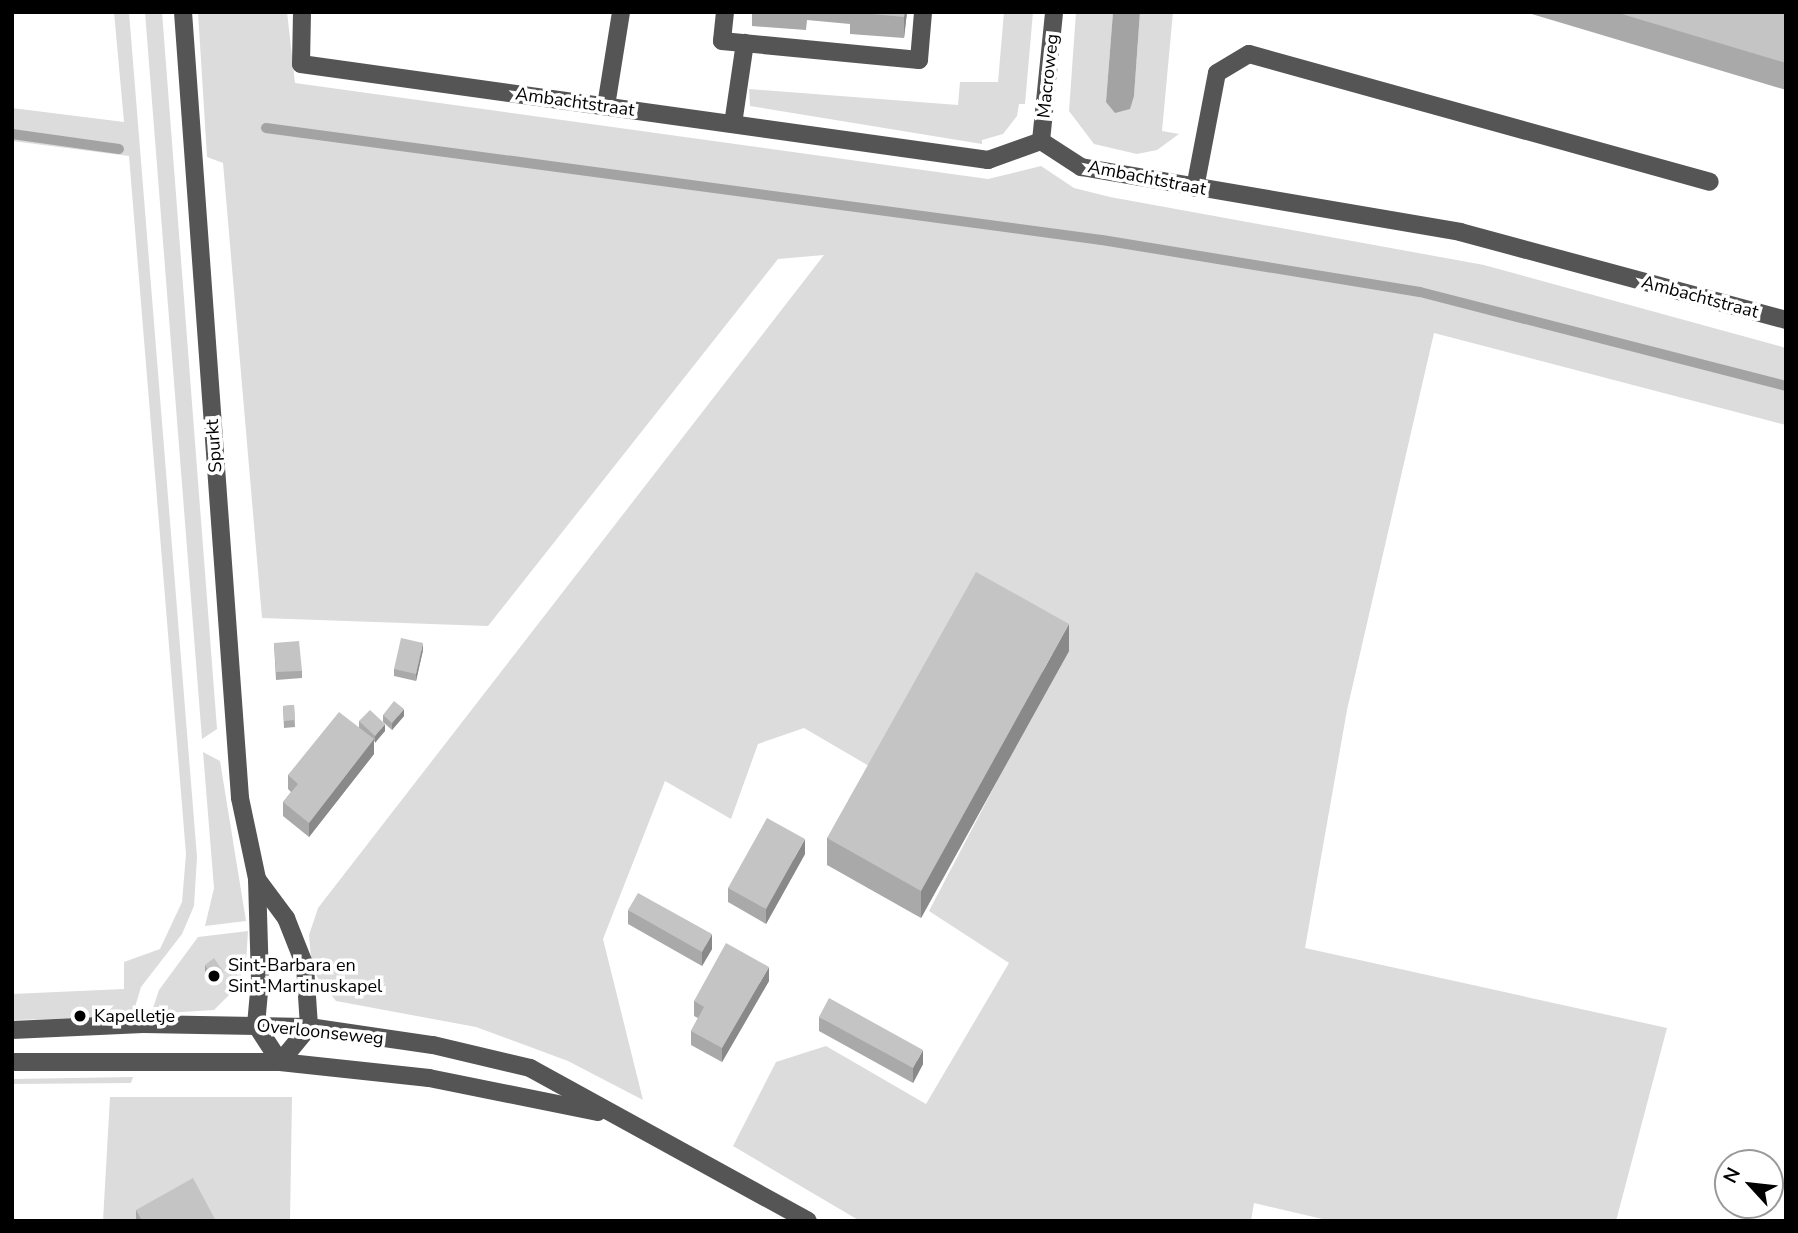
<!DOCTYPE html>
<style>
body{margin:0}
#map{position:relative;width:1798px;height:1233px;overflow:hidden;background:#fff;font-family:"Nunito Sans",sans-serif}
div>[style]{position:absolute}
.green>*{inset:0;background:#dcdcdc}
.water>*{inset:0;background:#a3a3a3}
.stream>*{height:10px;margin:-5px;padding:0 5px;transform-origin:5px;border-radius:5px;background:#a3a3a3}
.minor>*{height:18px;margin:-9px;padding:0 9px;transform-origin:9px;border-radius:9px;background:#555}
.wall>*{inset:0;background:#a9a9a9}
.shaded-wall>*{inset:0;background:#898989}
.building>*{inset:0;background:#c4c4c4}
.dots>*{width:19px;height:19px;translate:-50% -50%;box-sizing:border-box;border:4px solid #fff;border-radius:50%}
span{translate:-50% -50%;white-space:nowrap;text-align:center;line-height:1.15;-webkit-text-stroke:7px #fff;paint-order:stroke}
.street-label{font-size:18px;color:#000}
.poi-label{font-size:18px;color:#000}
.left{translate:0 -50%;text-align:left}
.frame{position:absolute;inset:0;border:14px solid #000;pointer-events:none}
.north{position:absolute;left:1714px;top:1149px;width:70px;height:70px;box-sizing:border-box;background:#fff;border:2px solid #999;border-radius:50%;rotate:297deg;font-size:19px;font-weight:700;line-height:28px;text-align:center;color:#000}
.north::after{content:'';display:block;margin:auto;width:24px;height:32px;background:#000;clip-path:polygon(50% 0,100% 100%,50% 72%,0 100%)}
</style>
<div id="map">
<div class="green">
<i style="clip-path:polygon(114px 12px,129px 12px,197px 857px,194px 906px,182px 934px,141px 987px,132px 1017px,12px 1020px,12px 994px,124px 989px,124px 962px,160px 949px,182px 902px,186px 854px,129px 156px,12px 141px,12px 108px,124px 122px)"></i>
<i style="clip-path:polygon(145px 12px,162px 12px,217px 729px,202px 739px)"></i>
<i style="clip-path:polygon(198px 12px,287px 12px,295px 83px,988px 179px,1041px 166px,1074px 188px,1110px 197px,1484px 265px,1786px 348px,1786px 425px,1434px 333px,1347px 710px,1305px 948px,1667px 1028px,1616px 1221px,1331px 1221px,1254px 1203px,1251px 1221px,860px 1221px,733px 1146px,776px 1062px,826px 1046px,926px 1104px,1009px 963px,929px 911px,1069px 644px,869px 766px,804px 728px,758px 744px,731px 819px,665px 781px,603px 939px,643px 1100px,568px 1061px,476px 1027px,336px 1001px,312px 970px,309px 935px,318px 908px,824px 255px,778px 259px,488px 626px,262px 618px,223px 163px,207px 157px)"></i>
<i style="clip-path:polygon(1004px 12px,1033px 12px,1025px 104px,1019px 104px,1017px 116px,1003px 134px,982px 140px,982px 144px,750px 106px,749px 89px,958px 105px,960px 82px,998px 82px)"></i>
<i style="clip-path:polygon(1076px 12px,1113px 12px,1106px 102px,1134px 96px,1140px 12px,1173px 12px,1162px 131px,1179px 134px,1157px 150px,1137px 154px,1094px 144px,1069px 111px)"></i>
<i style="clip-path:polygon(203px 752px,220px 761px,246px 921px,205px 926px,214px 888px)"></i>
<i style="clip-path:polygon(248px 931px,246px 962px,236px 988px,214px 1010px,151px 1014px,159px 990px,198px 937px)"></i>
<i style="clip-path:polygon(133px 1077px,131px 1083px,12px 1084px,12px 1079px)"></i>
<i style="clip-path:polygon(110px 1097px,292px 1097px,290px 1221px,103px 1221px)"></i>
</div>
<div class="water">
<i style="clip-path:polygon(1113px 12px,1140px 12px,1134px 96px,1130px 109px,1115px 113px,1106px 102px)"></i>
</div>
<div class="stream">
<i style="left:266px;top:128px;width:843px;rotate:7.63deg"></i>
<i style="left:1102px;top:240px;width:322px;rotate:9.3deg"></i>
<i style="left:1420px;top:292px;width:378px;rotate:14.4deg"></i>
<i style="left:12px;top:134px;width:108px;rotate:8deg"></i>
</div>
<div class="minor">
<i style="left:183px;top:12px;width:788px;rotate:85.85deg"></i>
<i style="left:240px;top:798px;width:83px;rotate:78.1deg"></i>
<i style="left:257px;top:879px;width:102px;rotate:88.3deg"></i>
<i style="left:260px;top:981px;width:44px;rotate:95.2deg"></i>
<i style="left:256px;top:1025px;width:44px;rotate:57deg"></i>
<i style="left:302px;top:12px;width:52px;rotate:91.1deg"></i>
<i style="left:301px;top:64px;width:694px;rotate:7.95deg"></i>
<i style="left:988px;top:160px;width:56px;rotate:-19.7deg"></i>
<i style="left:1041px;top:141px;width:48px;rotate:33deg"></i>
<i style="left:1081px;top:167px;width:385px;rotate:9.7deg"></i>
<i style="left:1460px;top:232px;width:338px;rotate:15.1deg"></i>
<i style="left:725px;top:12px;width:29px;rotate:96deg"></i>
<i style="left:722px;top:41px;width:198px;rotate:5.5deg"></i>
<i style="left:919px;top:60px;width:48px;rotate:-85.2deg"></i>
<i style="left:606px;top:106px;width:95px;rotate:-80.9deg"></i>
<i style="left:733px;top:124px;width:82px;rotate:-81.6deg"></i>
<i style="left:1041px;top:141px;width:130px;rotate:-84.2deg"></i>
<i style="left:1195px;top:188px;width:117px;rotate:-79.2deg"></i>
<i style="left:1217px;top:73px;width:37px;rotate:-31deg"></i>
<i style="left:1249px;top:54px;width:478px;rotate:15.5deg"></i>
<i style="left:257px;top:879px;width:49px;rotate:53.4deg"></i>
<i style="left:286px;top:918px;width:52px;rotate:68.4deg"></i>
<i style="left:305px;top:966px;width:61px;rotate:86.2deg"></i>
<i style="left:309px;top:1027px;width:45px;rotate:129.6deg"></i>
<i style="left:12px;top:1030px;width:131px;rotate:-2.6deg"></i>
<i style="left:143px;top:1024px;width:166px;rotate:1deg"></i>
<i style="left:309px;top:1027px;width:125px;rotate:8.3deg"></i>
<i style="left:433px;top:1045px;width:100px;rotate:13.3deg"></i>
<i style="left:530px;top:1068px;width:317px;rotate:28.8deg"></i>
<i style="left:12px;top:1062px;width:268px"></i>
<i style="left:280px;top:1062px;width:150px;rotate:6.1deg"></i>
<i style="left:429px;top:1078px;width:172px;rotate:11.4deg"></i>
</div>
<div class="wall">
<i style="clip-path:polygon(752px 12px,907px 12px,904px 38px,850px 34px,850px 24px,807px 20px,806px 30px,752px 26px)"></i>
<i style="clip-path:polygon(1525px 12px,1786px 12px,1786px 90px)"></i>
<i style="clip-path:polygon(274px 643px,302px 671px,302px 678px,276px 680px)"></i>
<i style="clip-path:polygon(423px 650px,416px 681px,394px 676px,394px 669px)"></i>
<i style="clip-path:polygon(1069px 651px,921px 918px,827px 865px,827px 838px)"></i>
<i style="clip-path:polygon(294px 705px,295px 727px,284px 728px,283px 706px)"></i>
<i style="clip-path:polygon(383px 715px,404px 716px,392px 730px,383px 722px)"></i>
<i style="clip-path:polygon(359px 721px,385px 731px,374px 742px,374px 754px,309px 837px,283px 816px,283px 802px,291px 792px,288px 789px,288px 775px,359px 728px)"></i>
<i style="clip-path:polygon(805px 854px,766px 924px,728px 902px,728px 888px)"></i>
<i style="clip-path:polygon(628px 910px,712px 949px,702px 966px,628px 924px)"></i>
<i style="clip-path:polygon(205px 965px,223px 979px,214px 985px,205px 972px)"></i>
<i style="clip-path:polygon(769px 981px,722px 1062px,691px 1045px,691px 1031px,698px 1018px,694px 1016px,694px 1001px)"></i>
<i style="clip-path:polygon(819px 1017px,923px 1064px,913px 1083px,819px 1031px)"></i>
<i style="clip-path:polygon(136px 1210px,216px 1221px,136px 1221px)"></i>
</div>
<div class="shaded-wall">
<i style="clip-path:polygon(905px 12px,907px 12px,904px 38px,904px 17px)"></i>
<i style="clip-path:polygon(1069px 624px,1069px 651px,921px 918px,921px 891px)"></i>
<i style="clip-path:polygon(423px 643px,423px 650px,416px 681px,416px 674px)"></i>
<i style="clip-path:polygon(404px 709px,404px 716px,392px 730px,392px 723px)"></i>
<i style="clip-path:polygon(385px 724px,385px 731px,375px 743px,375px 736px)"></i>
<i style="clip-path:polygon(374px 739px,374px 754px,309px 837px,309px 823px)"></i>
<i style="clip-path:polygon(805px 839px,805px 854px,766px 924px,766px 909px)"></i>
<i style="clip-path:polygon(712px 934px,712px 949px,702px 966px,702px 952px)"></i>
<i style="clip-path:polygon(769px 967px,769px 981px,722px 1062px,722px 1048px)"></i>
<i style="clip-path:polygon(223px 971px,223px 979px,214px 985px,214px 978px)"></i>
<i style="clip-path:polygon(923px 1050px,923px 1064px,913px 1083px,913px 1068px)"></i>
</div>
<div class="building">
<i style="clip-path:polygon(850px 12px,905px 12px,904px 17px)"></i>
<i style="clip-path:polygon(1615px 12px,1786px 12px,1786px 63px)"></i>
<i style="clip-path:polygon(976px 572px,1069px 624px,921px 891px,827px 838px)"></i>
<i style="clip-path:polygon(401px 638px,423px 643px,416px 674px,394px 669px)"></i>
<i style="clip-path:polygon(299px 641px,302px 671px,276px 672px,274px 643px)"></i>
<i style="clip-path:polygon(394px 701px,404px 709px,392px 723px,383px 715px)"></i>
<i style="clip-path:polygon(294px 705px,295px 720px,284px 721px,283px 706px)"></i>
<i style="clip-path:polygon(370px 710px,385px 724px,375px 736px,359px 721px)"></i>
<i style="clip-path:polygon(339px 712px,374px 739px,309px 823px,283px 802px,298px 784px,288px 775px)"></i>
<i style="clip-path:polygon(767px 818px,805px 839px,766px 909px,728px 888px)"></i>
<i style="clip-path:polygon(638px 893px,712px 934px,702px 952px,628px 910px)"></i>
<i style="clip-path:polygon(726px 943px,769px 967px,722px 1048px,691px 1031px,704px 1007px,694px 1001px)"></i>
<i style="clip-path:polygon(214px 958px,223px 971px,214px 978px,205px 965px)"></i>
<i style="clip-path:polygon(829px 998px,923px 1050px,913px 1068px,819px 1017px)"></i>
<i style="clip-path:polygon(193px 1178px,216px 1221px,142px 1221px,136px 1210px)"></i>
</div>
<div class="dots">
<i style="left:214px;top:976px;background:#000"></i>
<i style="left:80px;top:1016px;background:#000"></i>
</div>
<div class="street-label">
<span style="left:1048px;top:76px;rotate:-84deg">Macroweg</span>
<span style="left:575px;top:102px;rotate:8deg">Ambachtstraat</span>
<span style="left:1147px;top:178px;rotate:11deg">Ambachtstraat</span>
<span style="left:1700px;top:297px;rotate:15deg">Ambachtstraat</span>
<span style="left:214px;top:446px;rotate:-94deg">Spurkt</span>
<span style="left:320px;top:1032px;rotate:6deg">Overloonseweg</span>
</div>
<div class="poi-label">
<span class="left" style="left:228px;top:976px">Sint-Barbara en<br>Sint-Martinuskapel</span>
<span class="left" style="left:94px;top:1016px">Kapelletje</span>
</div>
<div class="frame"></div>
<div class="north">N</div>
</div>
